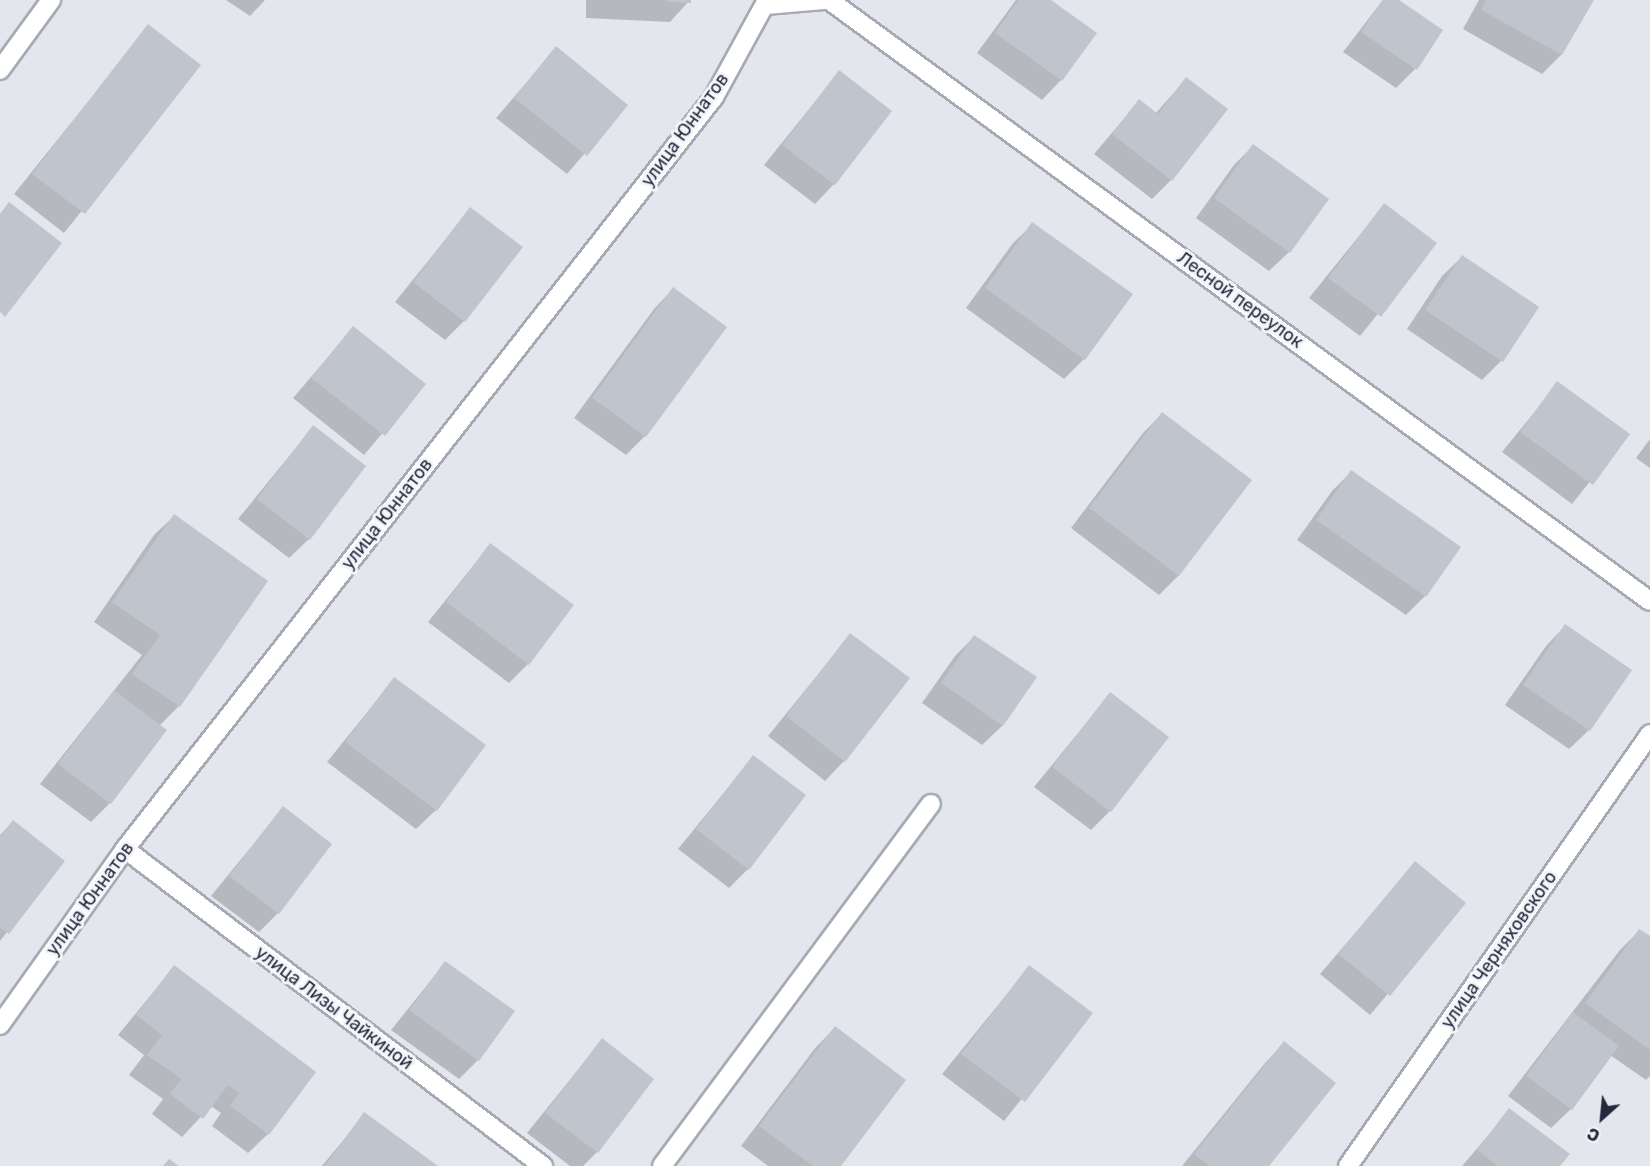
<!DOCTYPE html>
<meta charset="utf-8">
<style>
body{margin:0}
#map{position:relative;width:1650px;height:1166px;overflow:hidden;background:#e3e7ed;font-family:Rubik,sans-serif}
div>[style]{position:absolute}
.shadow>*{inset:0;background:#0003}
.building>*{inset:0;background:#bfc4cd}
.roads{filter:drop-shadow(2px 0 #a6aab5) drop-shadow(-2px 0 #a6aab5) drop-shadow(0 2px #a6aab5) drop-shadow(0 -2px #a6aab5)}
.minor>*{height:18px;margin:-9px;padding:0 9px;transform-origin:9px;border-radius:9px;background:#fff}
span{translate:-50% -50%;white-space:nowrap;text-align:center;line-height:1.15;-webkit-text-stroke:6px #f3f6f9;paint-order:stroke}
.street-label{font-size:18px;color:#23283e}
.north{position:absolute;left:1572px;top:1088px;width:60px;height:60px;-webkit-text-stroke:4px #f3f6f9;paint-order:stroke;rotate:207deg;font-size:16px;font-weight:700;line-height:24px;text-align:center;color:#23283e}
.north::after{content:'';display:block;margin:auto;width:21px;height:27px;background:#23283e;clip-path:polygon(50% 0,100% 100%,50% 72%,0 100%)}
</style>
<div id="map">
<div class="shadow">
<i style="clip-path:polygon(226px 0,265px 0,250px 16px)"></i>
<i style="clip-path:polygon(586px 0,690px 0,670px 22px,586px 18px)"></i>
<i style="clip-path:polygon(1016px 0,1048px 0,1095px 33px,1061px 80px,1042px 100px,977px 53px)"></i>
<i style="clip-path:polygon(1383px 0,1396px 0,1415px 69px,1396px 88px,1343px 52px)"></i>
<i style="clip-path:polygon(1479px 0,1592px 0,1561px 55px,1542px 74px,1463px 29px)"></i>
<i style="clip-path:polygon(149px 26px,199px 65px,64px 233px,14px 194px)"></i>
<i style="clip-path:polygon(556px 48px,626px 105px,567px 174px,496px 118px)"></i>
<i style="clip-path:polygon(839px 72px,834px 184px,815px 204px,764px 165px)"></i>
<i style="clip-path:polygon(1186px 79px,1171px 180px,1152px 199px,1094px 154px,1139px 101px,1155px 114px)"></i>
<i style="clip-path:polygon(1253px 146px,1327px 200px,1289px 252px,1269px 271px,1196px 218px,1234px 165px)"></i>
<i style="clip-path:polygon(1384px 205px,1435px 243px,1360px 336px,1309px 298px)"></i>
<i style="clip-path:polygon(470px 209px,464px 321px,445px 340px,395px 302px)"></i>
<i style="clip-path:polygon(1033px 224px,1131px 295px,1084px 359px,1064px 379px,966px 308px,1013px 243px)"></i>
<i style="clip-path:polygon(1462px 257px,1501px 361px,1482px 380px,1407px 329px,1442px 276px)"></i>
<i style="clip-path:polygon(673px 289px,645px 436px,626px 455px,574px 418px,654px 309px)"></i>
<i style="clip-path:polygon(353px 328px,424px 384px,364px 455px,293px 398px)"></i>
<i style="clip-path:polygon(1558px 383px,1628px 434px,1572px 504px,1502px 452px)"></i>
<i style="clip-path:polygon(1162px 414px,1250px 480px,1178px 576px,1159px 595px,1071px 528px,1143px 433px)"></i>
<i style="clip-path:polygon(313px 427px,309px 539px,289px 558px,238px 519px)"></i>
<i style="clip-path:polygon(1650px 439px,1650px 468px,1636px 458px)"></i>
<i style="clip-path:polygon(1351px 472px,1425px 596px,1406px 615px,1297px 540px,1332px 491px)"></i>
<i style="clip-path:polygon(174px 516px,266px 581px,179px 706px,159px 726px,110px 803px,91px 822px,40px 784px,142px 655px,94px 622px,154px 535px)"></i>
<i style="clip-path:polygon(490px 545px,528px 664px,509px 683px,428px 622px)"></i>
<i style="clip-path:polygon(1565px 626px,1589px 730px,1569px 749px,1505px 705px,1546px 646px)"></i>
<i style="clip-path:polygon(850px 635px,844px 761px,825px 781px,768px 736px)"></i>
<i style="clip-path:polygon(974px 637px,1035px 678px,1002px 726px,982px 745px,922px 703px,955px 656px)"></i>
<i style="clip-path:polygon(394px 679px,436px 810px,416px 829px,327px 762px)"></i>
<i style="clip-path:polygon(1110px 694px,1110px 811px,1091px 830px,1034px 787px)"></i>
<i style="clip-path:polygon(753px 757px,748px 869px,729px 888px,678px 849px)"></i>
<i style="clip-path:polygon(283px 808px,278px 913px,259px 932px,211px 896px)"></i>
<i style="clip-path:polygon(13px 822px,63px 861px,0 941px,0 835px)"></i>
<i style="clip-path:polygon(1415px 863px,1464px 903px,1370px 1015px,1320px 974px)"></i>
<i style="clip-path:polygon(1639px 931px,1650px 938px,1650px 1076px,1646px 1080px,1610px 1055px,1571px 1109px,1551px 1128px,1508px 1096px,1620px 950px)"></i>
<i style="clip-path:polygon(445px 963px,478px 1060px,459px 1079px,391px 1030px)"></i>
<i style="clip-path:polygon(174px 967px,268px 1134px,248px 1153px,212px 1126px,221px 1113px,211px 1106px,182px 1137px,152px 1114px,163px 1099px,129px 1075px,144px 1055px,118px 1035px)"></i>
<i style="clip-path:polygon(1029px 967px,1090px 1013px,1004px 1121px,942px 1074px)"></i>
<i style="clip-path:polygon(835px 1028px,839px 1166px,768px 1166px,741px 1146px,816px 1047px)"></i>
<i style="clip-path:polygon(602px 1040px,597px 1152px,583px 1166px,570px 1166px,527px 1133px)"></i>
<i style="clip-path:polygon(1284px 1043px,1267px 1166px,1182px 1166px,1265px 1063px)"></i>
<i style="clip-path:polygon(1510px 1110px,1559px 1166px,1462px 1166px)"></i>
<i style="clip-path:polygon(365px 1114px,436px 1166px,322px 1166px)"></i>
</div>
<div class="building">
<i style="clip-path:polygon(667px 0,691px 0,691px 3px,667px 2px)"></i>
<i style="clip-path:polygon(1018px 0,1051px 0,1097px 33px,1062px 81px,995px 33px)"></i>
<i style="clip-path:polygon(1383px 0,1399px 0,1443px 30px,1417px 70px,1361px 32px)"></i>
<i style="clip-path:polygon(1486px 0,1594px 0,1562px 55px,1481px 10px)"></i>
<i style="clip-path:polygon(148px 24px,201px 65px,85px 214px,32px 174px)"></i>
<i style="clip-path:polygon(556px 46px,628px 105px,587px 156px,514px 98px)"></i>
<i style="clip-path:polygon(839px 70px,892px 111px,835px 185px,782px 145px)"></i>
<i style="clip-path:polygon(1186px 77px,1228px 109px,1172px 181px,1112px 134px,1139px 99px,1158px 114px)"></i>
<i style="clip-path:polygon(1253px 144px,1329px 199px,1290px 253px,1214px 198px)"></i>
<i style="clip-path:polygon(9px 202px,62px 243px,5px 317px,0 312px,0 214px)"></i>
<i style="clip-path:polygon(1384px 203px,1437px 243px,1381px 317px,1328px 278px)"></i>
<i style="clip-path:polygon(470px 207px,523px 247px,465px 322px,413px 282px)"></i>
<i style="clip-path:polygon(1032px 222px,1133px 294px,1085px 360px,985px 288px)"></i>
<i style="clip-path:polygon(1462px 255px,1539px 307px,1503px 362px,1425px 310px)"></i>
<i style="clip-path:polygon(673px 287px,727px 327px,646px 437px,592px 398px)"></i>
<i style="clip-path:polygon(353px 326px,426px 384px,385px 436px,311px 378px)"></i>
<i style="clip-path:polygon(1557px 381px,1630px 434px,1593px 485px,1520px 432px)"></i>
<i style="clip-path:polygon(1162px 412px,1252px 480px,1179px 576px,1089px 508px)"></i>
<i style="clip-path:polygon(313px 425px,366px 466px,310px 540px,257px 499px)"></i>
<i style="clip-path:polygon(1351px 470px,1461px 547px,1426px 597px,1316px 520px)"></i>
<i style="clip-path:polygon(174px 514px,268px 581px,180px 707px,132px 674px,160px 635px,112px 602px)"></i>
<i style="clip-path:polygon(490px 543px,574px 605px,529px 665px,446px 602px)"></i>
<i style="clip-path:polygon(1565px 624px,1632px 670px,1590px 731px,1523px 685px)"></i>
<i style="clip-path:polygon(850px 633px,910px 678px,845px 762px,786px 716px)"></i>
<i style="clip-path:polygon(974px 635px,1037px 677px,1003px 726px,941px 683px)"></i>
<i style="clip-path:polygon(394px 677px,486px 745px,437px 811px,345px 742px)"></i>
<i style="clip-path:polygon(114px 690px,167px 730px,111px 804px,58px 764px)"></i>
<i style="clip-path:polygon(1110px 692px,1169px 737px,1111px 812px,1052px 767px)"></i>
<i style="clip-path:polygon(753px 755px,806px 795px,749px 870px,696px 829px)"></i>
<i style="clip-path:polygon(283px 806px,332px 844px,279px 914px,229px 876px)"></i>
<i style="clip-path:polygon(13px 820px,65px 861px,9px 934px,0 928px,0 837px)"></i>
<i style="clip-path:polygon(1415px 861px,1466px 903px,1390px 996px,1338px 954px)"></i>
<i style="clip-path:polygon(1639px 929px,1650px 936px,1650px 1050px,1585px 1003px)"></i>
<i style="clip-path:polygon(445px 961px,515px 1011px,479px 1061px,409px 1010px)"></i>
<i style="clip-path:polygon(174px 965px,316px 1072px,269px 1135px,230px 1106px,239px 1093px,228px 1085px,203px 1119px,170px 1094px,181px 1079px,147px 1055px,162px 1035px,136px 1015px)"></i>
<i style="clip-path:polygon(1029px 965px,1093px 1013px,1025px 1102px,961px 1054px)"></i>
<i style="clip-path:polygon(1573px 1012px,1619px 1046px,1572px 1110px,1526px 1076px)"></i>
<i style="clip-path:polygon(835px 1026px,906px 1080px,841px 1166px,813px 1166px,759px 1126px)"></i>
<i style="clip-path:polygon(602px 1038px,654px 1079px,598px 1153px,545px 1113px)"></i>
<i style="clip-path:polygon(1284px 1041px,1336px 1083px,1269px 1166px,1209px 1166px,1194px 1154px)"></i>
<i style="clip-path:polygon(1509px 1108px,1570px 1154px,1560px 1166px,1498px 1166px,1477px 1150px)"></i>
<i style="clip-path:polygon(364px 1112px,438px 1166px,325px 1166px)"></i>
<i style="clip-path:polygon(169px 1159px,179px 1166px,163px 1166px)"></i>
</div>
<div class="roads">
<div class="minor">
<i style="left:829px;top:0;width:1017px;rotate:36.21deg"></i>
<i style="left:766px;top:5px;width:58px;rotate:-4.9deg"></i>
<i style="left:0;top:70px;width:87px;rotate:-53.9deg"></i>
<i style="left:125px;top:849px;width:525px;rotate:37.18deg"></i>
<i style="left:0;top:1025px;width:216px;rotate:-54.6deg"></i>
<i style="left:125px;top:849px;width:955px;rotate:-51.93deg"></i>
<i style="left:714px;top:97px;width:111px;rotate:-61.3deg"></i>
<i style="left:662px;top:1166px;width:451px;rotate:-53.4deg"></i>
<i style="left:1348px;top:1166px;width:527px;rotate:-55.04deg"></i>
</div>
</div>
<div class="street-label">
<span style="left:685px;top:130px;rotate:-54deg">улица Юннатов</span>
<span style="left:1240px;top:300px;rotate:36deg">Лесной переулок</span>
<span style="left:387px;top:514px;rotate:-52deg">улица Юннатов</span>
<span style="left:90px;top:899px;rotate:-54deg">улица Юннатов</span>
<span style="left:1499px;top:950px;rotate:-55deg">улица Черняховского</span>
<span style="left:334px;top:1008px;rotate:37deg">улица Лизы Чайкиной</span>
</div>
<div class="north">С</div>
</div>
